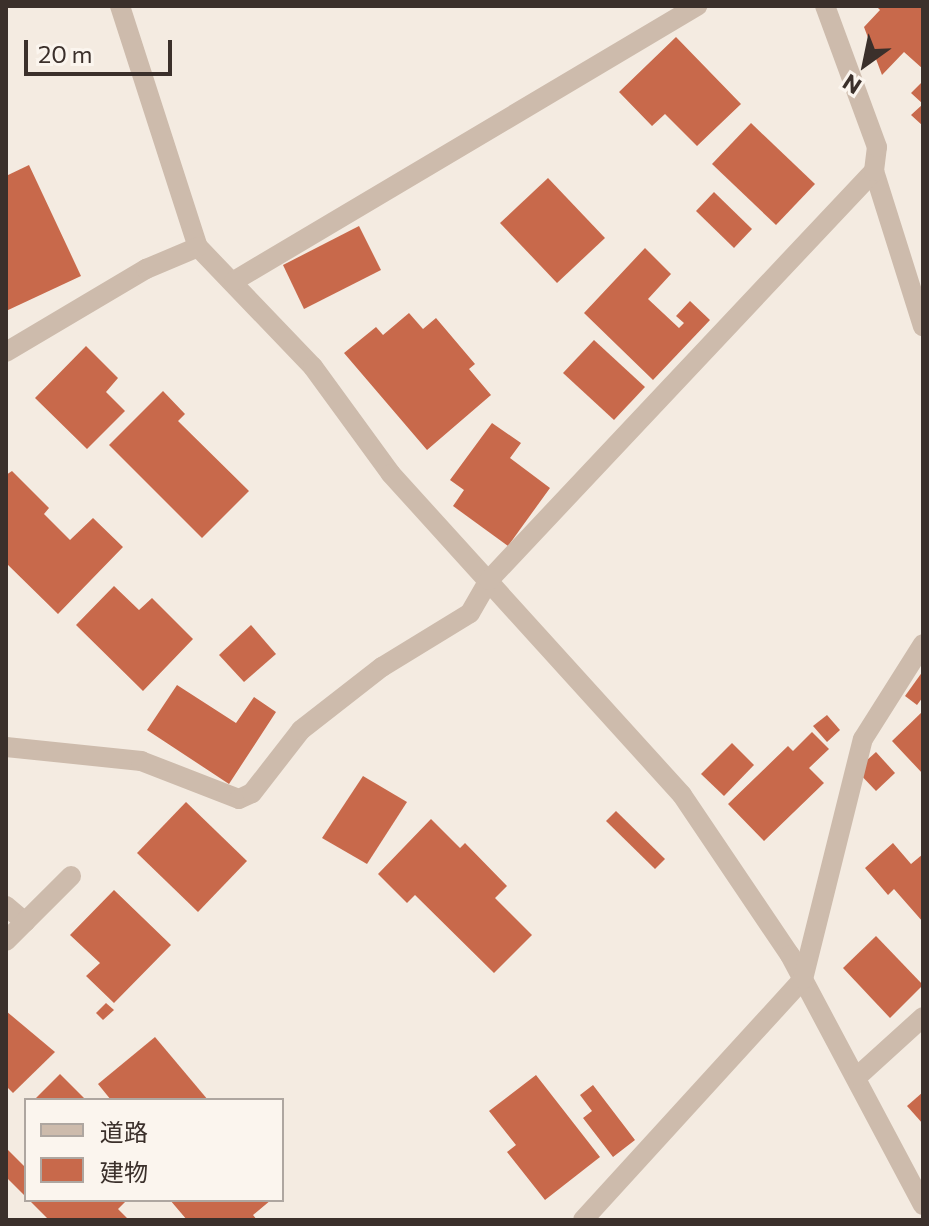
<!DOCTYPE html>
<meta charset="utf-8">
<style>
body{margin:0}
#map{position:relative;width:929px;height:1226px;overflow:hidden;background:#f4ebe1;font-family:Commissioner,"Noto Sans JP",sans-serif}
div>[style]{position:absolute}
.building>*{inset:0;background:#c8694b}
.minor>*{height:20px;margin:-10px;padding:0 10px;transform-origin:10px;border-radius:10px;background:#cdbbac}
span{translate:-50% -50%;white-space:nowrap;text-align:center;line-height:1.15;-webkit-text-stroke:7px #fbf5ee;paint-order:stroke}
.frame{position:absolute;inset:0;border:8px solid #3b302b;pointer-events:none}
.legend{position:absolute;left:24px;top:1098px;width:260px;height:104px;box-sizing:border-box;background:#fbf5ee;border:2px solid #aea6a0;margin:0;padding:10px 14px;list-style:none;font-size:24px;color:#3b302b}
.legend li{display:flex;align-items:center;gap:16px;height:40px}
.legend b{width:40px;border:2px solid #aea6a0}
.north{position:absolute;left:825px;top:24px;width:80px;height:80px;-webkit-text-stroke:6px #fbf5ee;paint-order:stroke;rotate:213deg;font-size:22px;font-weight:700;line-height:32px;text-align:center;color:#3b302b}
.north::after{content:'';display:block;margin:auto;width:28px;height:36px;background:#3b302b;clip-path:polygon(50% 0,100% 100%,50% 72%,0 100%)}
.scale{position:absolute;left:24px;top:40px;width:148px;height:36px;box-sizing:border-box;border:4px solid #3b302b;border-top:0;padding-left:10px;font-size:24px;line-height:28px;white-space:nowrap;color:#3b302b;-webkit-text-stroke:6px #fbf5ee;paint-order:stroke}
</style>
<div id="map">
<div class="building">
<i style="clip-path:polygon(876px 6px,923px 6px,923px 69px,904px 52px,882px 75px,864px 27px,880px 10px)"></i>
<i style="clip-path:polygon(676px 37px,741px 104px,697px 146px,665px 114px,652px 126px,619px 92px)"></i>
<i style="clip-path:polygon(923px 81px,923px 126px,911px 115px,923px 104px,911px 93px)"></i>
<i style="clip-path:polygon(751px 123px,815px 184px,776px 225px,712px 164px)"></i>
<i style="clip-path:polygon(29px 165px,81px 276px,6px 311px,6px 176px)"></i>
<i style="clip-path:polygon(548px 178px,605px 238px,557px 283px,500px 223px)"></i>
<i style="clip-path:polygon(714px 192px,752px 229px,734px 248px,696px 211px)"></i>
<i style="clip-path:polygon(359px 226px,381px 270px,304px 309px,283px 265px)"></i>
<i style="clip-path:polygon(645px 248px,671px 274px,648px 299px,679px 328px,684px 323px,676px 316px,690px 301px,710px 320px,653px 380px,584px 313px)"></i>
<i style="clip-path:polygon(409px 313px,423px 329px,436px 318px,475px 364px,469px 369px,491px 395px,427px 450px,344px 353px,376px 327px,383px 335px)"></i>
<i style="clip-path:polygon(594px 340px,645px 387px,614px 420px,563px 373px)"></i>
<i style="clip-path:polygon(86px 346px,118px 378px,106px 392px,125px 411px,87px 449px,35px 398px)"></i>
<i style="clip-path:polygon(163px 391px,185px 414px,178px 421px,249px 491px,202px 538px,109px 445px)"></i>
<i style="clip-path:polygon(492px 423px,521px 443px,510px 458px,550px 488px,508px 546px,453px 506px,464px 490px,450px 480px)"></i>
<i style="clip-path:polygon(12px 471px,49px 508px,44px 514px,70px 540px,93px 518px,123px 547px,58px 614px,6px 563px,6px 475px)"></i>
<i style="clip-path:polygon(114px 586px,139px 610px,152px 598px,193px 639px,143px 691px,76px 625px)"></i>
<i style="clip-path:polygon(251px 625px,276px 654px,244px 682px,219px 655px)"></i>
<i style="clip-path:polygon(923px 671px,923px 697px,917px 705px,905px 696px)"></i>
<i style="clip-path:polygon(177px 685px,236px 723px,254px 697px,276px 712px,229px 784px,147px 730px)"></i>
<i style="clip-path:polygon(923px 711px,923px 774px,892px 741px)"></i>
<i style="clip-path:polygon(827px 715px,840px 730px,827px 742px,813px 726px)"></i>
<i style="clip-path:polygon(812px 732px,829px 749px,809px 768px,824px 783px,764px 841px,728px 804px,788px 746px,793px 751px)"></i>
<i style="clip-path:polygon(732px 743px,754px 765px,724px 796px,701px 774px)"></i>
<i style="clip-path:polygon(876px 752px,895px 773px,876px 791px,856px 770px)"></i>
<i style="clip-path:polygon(363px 776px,407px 802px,367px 864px,322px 838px)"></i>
<i style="clip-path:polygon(186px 802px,247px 861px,198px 912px,137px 853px)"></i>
<i style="clip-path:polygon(616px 811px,665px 859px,655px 869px,606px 821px)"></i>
<i style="clip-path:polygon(431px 819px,460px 848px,465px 843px,507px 886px,495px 898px,532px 935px,494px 973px,415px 895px,407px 903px,378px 874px)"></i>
<i style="clip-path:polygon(893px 843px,911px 864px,923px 854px,923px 922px,894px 889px,888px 895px,865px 868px)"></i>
<i style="clip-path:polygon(114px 890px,171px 945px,114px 1003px,86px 976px,100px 963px,70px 935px)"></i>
<i style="clip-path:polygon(876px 936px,923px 985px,890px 1018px,843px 968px)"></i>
<i style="clip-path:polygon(106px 1003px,114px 1010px,103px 1020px,96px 1013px)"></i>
<i style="clip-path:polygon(6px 1011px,55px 1052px,13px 1093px,6px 1086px)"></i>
<i style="clip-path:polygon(155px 1037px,208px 1100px,111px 1100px,98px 1084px)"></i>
<i style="clip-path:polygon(60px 1074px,86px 1100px,34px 1100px)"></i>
<i style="clip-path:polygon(536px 1075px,600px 1157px,545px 1200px,507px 1152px,516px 1145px,489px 1111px)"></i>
<i style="clip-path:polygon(593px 1085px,635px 1140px,613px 1157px,583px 1118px,592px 1111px,580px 1095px)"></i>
<i style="clip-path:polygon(923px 1092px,923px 1124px,907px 1106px)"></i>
<i style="clip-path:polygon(6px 1148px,26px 1168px,26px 1197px,6px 1177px)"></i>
<i style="clip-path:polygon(29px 1200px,127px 1200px,118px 1209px,129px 1220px,49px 1220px)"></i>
<i style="clip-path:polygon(170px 1200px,271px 1200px,253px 1215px,257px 1220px,187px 1220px)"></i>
</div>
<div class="minor">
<i style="left:120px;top:6px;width:253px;rotate:72.1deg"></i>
<i style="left:198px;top:247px;width:166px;rotate:46.2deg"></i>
<i style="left:313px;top:367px;width:132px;rotate:53.9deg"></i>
<i style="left:391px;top:474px;width:433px;rotate:47.8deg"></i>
<i style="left:682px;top:795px;width:193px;rotate:56deg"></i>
<i style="left:790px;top:955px;width:283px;rotate:62deg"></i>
<i style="left:874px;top:171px;width:163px;rotate:72.5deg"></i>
<i style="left:234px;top:281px;width:539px;rotate:-30.71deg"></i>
<i style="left:6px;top:352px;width:163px;rotate:-30.7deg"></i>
<i style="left:146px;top:269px;width:56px;rotate:-22.9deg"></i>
<i style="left:6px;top:747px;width:136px;rotate:5.9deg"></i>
<i style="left:141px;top:761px;width:105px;rotate:21.2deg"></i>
<i style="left:239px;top:799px;width:14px;rotate:-25deg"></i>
<i style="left:252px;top:793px;width:80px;rotate:-52.1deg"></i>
<i style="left:301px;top:730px;width:103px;rotate:-37.9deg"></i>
<i style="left:382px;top:667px;width:103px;rotate:-31.5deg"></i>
<i style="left:470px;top:613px;width:38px;rotate:-60deg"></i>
<i style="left:489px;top:580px;width:562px;rotate:-46.73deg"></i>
<i style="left:874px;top:171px;width:24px;rotate:-83deg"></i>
<i style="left:877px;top:147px;width:150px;rotate:-110.2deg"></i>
<i style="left:6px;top:906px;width:25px;rotate:40deg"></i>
<i style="left:6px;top:941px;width:92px;rotate:-45deg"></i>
<i style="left:858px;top:1076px;width:88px;rotate:-42.2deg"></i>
<i style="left:583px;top:1220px;width:326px;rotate:-47.6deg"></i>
<i style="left:803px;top:979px;width:247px;rotate:-76deg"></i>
<i style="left:863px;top:739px;width:112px;rotate:-57.7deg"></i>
</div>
<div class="frame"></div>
<ul class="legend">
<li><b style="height:10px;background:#cdbbac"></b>道路</li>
<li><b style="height:22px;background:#c8694b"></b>建物</li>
</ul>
<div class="north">N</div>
<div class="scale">20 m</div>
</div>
